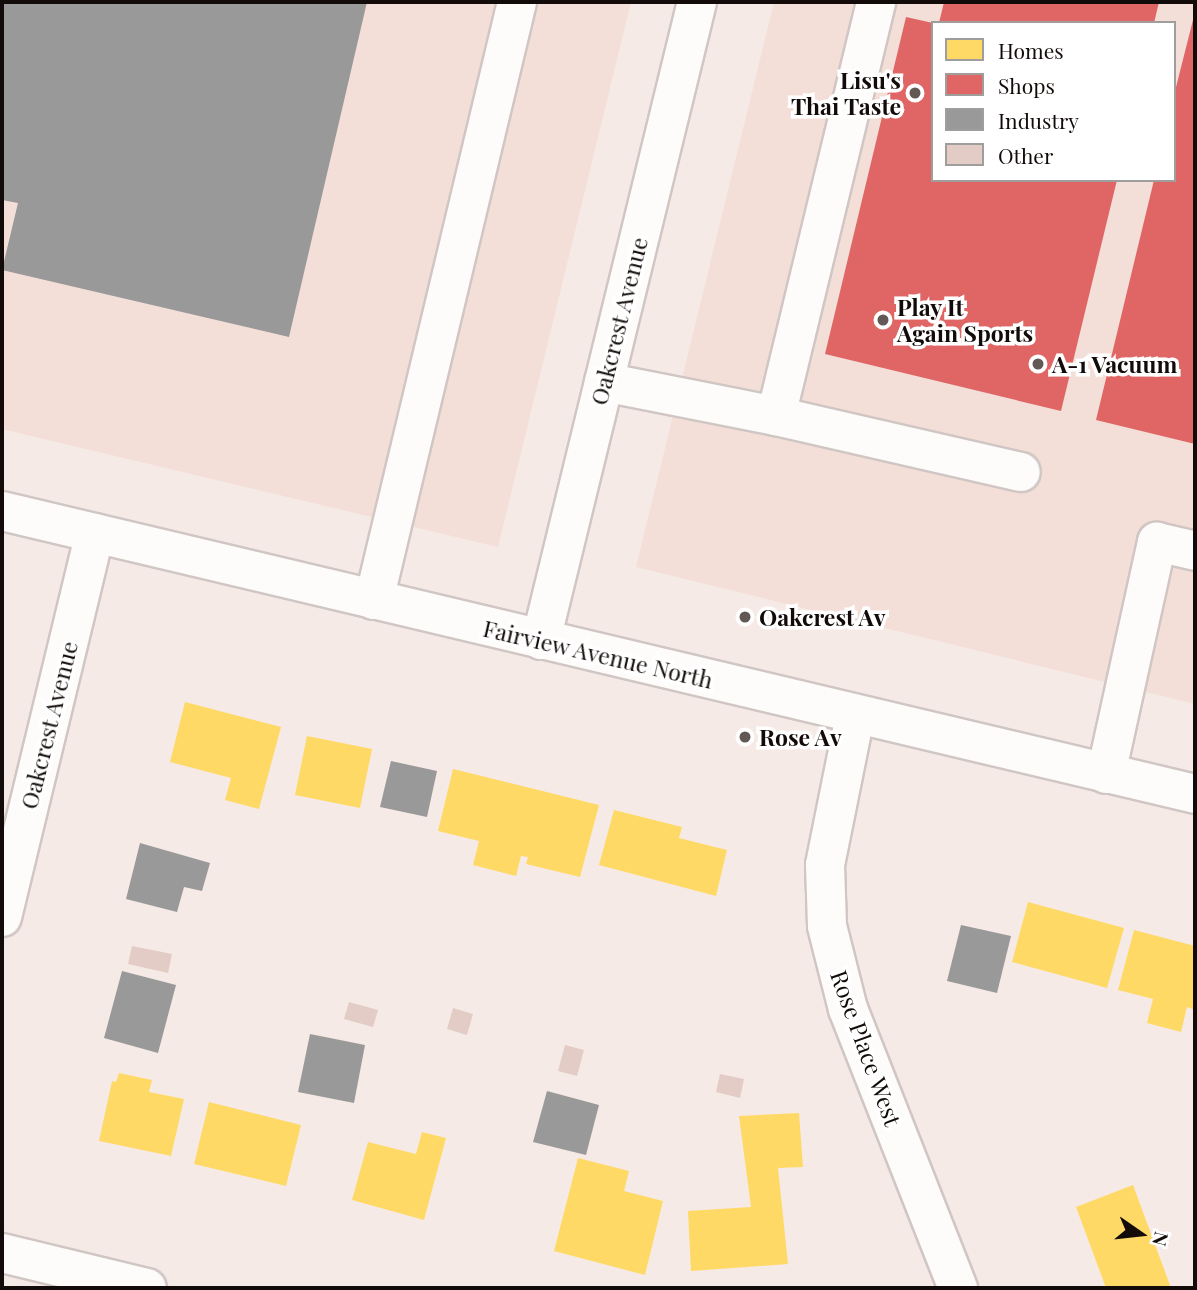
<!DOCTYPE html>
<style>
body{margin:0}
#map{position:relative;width:1197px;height:1290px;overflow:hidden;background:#f6eae6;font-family:"Playfair Display",serif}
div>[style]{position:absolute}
.built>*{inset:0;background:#f3ded8}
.homes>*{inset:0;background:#ffd966}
.shops>*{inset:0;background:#e06666}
.industry>*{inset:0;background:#999}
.building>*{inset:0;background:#e2ccc5}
.roads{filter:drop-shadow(2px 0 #d0c6c3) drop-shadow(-2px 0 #d0c6c3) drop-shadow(0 2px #d0c6c3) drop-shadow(0 -2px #d0c6c3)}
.minor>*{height:38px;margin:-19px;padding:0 19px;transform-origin:19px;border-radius:19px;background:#fefcfb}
.dots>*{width:19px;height:19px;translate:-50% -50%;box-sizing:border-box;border:4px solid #fff;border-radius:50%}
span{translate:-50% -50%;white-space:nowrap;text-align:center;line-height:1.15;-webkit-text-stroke:7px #fff;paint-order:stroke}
.poi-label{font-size:23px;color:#120b09;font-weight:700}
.right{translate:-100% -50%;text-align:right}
.left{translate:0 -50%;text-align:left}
.street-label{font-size:23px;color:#120b09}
.frame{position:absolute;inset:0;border:4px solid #120b09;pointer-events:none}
.legend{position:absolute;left:931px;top:21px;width:245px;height:161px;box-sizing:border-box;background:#fff;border:2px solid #a09d9d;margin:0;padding:9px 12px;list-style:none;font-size:21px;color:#120b09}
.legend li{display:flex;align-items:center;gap:14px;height:35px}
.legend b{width:35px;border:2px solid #a09d9d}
.north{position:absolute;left:1106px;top:1199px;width:70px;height:70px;-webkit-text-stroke:5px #fff;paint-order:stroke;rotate:104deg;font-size:19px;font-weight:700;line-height:28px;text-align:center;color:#120b09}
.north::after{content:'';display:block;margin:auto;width:24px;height:32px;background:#120b09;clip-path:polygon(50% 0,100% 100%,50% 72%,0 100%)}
</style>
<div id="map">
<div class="built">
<i style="clip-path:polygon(2px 2px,631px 2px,498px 547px,2px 429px)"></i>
<i style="clip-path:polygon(evenodd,774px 2px,1195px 2px,1195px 704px,636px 567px,774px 2px,933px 23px,1174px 23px,1174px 180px,933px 180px,933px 23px)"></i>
</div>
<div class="homes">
<i style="clip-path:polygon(185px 702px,281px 727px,259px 809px,225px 800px,231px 778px,170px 762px)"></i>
<i style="clip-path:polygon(307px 736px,372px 749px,360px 808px,295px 795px)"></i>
<i style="clip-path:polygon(453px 769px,599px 805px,580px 877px,526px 864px,528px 857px,521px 856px,516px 876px,473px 865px,479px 841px,438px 831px)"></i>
<i style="clip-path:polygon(614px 810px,682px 827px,679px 838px,727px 850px,716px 896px,599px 865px)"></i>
<i style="clip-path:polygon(1028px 902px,1124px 928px,1107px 988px,1012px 962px)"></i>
<i style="clip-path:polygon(1134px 930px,1195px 946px,1195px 1010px,1187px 1007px,1181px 1032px,1147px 1023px,1153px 999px,1118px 990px)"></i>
<i style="clip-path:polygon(119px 1073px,152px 1080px,149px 1092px,184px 1099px,171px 1156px,99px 1141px,112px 1081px,116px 1082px)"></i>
<i style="clip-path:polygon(209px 1102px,301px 1125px,286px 1186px,194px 1164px)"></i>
<i style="clip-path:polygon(799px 1113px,803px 1167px,778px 1168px,788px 1264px,691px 1271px,688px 1211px,751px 1207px,739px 1116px)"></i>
<i style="clip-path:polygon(422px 1132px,446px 1138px,424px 1220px,352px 1200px,368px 1142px,416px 1154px)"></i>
<i style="clip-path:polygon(578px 1158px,629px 1171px,624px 1191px,663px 1201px,645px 1275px,554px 1251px)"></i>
<i style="clip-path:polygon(1133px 1185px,1171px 1288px,1106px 1288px,1076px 1207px)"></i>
</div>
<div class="shops">
<i style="clip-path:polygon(944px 2px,1159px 2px,1154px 23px,939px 23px)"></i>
<i style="clip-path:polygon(1195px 12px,1195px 444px,1096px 420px,1154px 180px,1174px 180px,1174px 95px)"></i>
<i style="clip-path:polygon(906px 17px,933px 23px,933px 180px,1117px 180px,1061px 411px,825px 354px)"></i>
</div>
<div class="industry">
<i style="clip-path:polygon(2px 2px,367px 2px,289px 337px,2px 270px,18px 203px,2px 200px)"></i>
<i style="clip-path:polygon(391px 761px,437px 771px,427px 817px,380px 807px)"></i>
<i style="clip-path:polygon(140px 843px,210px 863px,202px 891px,184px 887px,177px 912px,126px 899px)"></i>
<i style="clip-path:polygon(961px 925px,1011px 936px,997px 993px,947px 981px)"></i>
<i style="clip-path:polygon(122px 971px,176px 985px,158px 1053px,104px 1038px)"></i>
<i style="clip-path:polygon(310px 1034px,365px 1045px,354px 1103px,298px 1092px)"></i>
<i style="clip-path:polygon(547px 1091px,599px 1105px,586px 1155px,533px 1142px)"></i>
</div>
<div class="building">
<i style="clip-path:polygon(132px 946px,172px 954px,168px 973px,128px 964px)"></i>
<i style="clip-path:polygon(349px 1002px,378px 1010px,373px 1027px,344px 1019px)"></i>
<i style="clip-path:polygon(453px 1008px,473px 1014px,467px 1035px,447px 1029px)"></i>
<i style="clip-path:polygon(565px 1045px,584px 1050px,577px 1076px,558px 1071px)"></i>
<i style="clip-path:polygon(720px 1074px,744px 1079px,740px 1098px,716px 1092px)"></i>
</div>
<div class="roads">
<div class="minor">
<i style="left:604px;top:382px;width:175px;rotate:11.2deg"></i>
<i style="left:776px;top:416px;width:426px;rotate:-76.4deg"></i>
<i style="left:776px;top:416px;width:251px;rotate:12.9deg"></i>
<i style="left:2px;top:511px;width:1226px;rotate:13.34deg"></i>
<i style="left:374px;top:600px;width:615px;rotate:-76.55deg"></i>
<i style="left:541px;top:640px;width:657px;rotate:-76.26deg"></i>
<i style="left:855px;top:716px;width:152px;rotate:101.4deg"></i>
<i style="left:825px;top:865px;width:61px;rotate:88.1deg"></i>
<i style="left:827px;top:926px;width:86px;rotate:75.8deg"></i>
<i style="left:848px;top:1009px;width:300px;rotate:68.5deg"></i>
<i style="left:1106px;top:774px;width:238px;rotate:-77.6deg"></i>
<i style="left:1157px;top:542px;width:39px;rotate:13deg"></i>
<i style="left:2px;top:917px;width:395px;rotate:-76.4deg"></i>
<i style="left:2px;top:1253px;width:149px;rotate:13.6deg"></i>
</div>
</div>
<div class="dots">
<i style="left:915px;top:93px;background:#625956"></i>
<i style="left:883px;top:320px;background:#625956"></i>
<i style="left:1038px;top:364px;background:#625956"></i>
<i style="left:745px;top:617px;background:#625956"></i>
<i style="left:745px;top:737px;background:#625956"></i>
</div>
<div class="poi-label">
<span class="right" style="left:901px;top:93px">Lisu's<br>Thai Taste</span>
<span class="left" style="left:897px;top:320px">Play It<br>Again Sports</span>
<span class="left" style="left:1052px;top:364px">A-1 Vacuum</span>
<span class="left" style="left:759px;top:617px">Oakcrest Av</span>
<span class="left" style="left:759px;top:737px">Rose Av</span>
</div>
<div class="street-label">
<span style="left:619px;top:321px;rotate:-76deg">Oakcrest Avenue</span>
<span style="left:598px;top:654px;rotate:13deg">Fairview Avenue North</span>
<span style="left:49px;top:725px;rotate:-76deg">Oakcrest Avenue</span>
<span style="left:866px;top:1048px;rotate:70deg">Rose Place West</span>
</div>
<div class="frame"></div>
<ul class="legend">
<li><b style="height:19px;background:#ffd966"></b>Homes</li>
<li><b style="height:19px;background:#e06666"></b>Shops</li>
<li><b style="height:19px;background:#999"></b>Industry</li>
<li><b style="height:19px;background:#e2ccc5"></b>Other</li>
</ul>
<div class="north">N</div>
</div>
